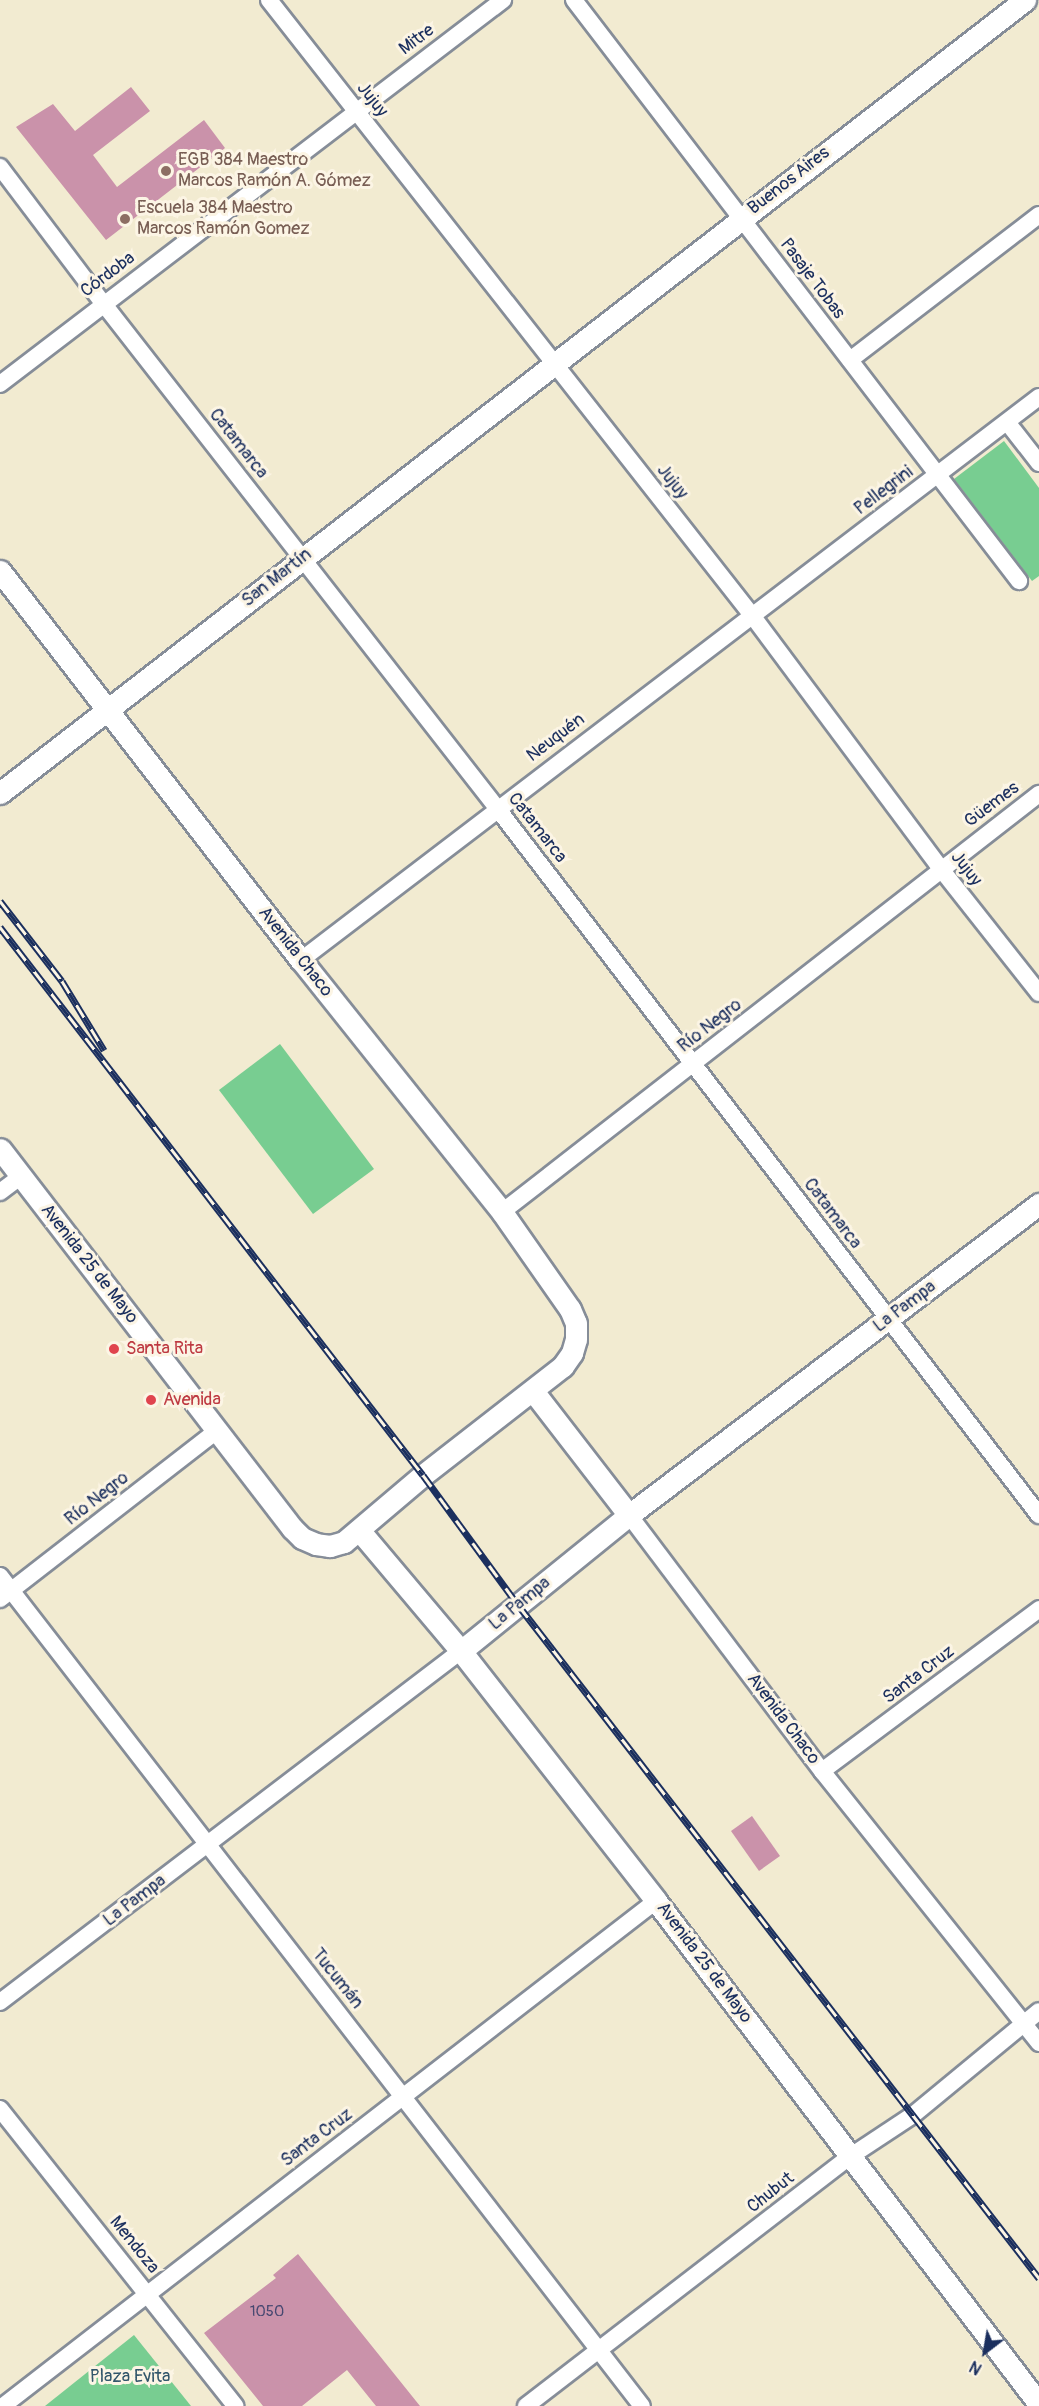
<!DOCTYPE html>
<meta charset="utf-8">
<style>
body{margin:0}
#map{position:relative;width:1039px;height:2406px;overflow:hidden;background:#f2ebd1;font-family:Pangolin,sans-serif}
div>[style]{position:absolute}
.green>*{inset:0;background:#78cd91}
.building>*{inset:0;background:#ca92aa}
.roads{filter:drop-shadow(2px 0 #868d98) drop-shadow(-2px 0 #868d98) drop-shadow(0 2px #868d98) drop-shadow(0 -2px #868d98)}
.minor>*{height:16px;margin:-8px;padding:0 8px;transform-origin:8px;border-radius:8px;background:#fff}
.tertiary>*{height:21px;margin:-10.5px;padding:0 10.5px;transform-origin:10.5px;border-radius:10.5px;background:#fff}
.rail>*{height:7px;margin-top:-3.5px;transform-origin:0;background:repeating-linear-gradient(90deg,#fcf5e5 0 14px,#1b2f5e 0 28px);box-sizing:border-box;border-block:2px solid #1b2f5e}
.dots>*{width:16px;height:16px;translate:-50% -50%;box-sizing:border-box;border:3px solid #fcf5e5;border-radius:50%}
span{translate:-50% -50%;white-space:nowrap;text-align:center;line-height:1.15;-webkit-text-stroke:6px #fcf5e5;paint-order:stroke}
.number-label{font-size:15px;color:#474871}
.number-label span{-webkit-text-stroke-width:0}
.street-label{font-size:18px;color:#1b2f5e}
.education-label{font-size:18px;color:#785e54}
.left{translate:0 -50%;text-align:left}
.health-label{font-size:18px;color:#be3a42}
.park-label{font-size:18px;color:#32566b}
.north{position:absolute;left:955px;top:2322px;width:60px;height:60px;-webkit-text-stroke:4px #fcf5e5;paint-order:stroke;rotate:211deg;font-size:16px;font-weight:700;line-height:24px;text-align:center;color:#1b2f5e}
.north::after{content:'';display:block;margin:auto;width:21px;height:27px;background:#1b2f5e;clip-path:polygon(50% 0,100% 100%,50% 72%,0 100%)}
</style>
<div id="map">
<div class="green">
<i style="clip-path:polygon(1004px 441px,1039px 488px,1039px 576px,1032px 581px,954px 479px)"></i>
<i style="clip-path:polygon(280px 1044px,374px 1169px,313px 1214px,219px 1090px)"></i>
<i style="clip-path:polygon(134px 2335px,191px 2406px,45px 2406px)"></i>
</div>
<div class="building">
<i style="clip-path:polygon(131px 87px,150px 111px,93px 155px,117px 187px,204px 120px,225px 148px,106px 240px,16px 127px,53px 104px,75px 131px)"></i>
<i style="clip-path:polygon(752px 1816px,780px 1856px,759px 1871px,731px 1831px)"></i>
<i style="clip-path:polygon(298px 2254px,420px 2406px,376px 2406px,347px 2370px,302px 2406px,263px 2406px,204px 2333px,276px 2278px,273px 2275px)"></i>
</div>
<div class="roads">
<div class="minor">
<i style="left:269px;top:0;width:781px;rotate:51.87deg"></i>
<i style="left:751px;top:614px;width:318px;rotate:53.3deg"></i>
<i style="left:941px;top:869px;width:158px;rotate:51.7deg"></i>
<i style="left:574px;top:0;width:732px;rotate:52.55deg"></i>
<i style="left:0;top:167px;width:171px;rotate:52.9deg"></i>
<i style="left:103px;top:303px;width:641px;rotate:52.04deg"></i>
<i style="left:497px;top:808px;width:891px;rotate:52.53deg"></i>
<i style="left:850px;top:360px;width:238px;rotate:-37.5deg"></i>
<i style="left:0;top:384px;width:633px;rotate:-37.36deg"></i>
<i style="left:1007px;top:422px;width:52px;rotate:52deg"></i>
<i style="left:301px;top:960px;width:928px;rotate:-37.34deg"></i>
<i style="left:0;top:1192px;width:26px;rotate:-37deg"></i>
<i style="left:502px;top:1212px;width:681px;rotate:-37.9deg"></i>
<i style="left:629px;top:1515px;width:321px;rotate:53deg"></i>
<i style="left:822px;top:1771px;width:348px;rotate:51.4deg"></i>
<i style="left:0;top:1576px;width:1049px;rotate:52.28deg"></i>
<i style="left:0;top:1599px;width:276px;rotate:-37.8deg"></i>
<i style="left:822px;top:1771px;width:271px;rotate:-36.7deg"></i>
<i style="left:0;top:2002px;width:579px;rotate:-37.29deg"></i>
<i style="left:0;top:2109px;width:379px;rotate:51.6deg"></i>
<i style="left:3px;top:2406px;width:825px;rotate:-37.72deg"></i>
<i style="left:526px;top:2406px;width:410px;rotate:-37.6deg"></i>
<i style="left:851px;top:2156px;width:74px;rotate:-33.5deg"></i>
<i style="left:913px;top:2115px;width:163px;rotate:-39.5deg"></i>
</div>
<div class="tertiary">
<i style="left:0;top:571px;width:492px;rotate:52.3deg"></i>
<i style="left:301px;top:960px;width:322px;rotate:51.4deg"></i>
<i style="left:502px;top:1212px;width:118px;rotate:55deg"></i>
<i style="left:570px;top:1309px;width:15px;rotate:67deg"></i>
<i style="left:576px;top:1323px;width:16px;rotate:90deg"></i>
<i style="left:576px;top:1339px;width:15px;rotate:106deg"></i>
<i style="left:572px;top:1353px;width:16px;rotate:125deg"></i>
<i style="left:563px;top:1366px;width:177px;rotate:142.1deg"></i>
<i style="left:423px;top:1475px;width:104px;rotate:139.7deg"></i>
<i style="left:344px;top:1542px;width:15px;rotate:164deg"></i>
<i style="left:330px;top:1546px;width:14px;rotate:-172deg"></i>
<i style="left:316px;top:1544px;width:15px;rotate:-157deg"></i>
<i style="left:302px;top:1538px;width:14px;rotate:-135deg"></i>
<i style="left:292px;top:1528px;width:478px;rotate:-127.6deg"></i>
<i style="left:0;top:793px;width:1296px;rotate:-37.73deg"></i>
<i style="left:533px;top:1391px;width:157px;rotate:52.3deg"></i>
<i style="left:359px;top:1530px;width:158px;rotate:49.9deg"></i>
<i style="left:461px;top:1651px;width:317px;rotate:52deg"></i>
<i style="left:656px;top:1901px;width:632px;rotate:52.71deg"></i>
<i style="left:461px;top:1651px;width:216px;rotate:-39deg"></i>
<i style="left:629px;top:1515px;width:515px;rotate:-37.18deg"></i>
</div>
</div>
<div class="rail">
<i style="left:0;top:901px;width:101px;rotate:52.2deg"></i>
<i style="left:62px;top:981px;width:81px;rotate:58.7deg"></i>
<i style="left:0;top:927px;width:692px;rotate:52.34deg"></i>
<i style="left:423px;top:1475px;width:162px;rotate:53.8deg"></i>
<i style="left:519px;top:1606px;width:850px;rotate:52.27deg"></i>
</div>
<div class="dots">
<i style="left:166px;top:171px;background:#8d6e63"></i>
<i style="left:125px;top:219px;background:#8d6e63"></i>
<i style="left:114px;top:1349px;background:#e0444e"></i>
<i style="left:151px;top:1400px;background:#e0444e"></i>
</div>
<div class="number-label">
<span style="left:267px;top:2312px">1050</span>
</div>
<div class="street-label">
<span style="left:417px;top:40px;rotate:-37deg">Mitre</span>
<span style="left:372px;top:100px;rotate:52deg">Jujuy</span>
<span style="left:789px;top:181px;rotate:-38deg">Buenos Aires</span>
<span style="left:108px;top:275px;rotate:-37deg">Córdoba</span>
<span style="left:812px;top:279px;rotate:53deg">Pasaje Tobas</span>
<span style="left:238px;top:444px;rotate:52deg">Catamarca</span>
<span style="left:672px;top:482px;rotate:52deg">Jujuy</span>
<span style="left:884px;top:491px;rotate:-37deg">Pellegrini</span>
<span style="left:277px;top:578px;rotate:-38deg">San Martín</span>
<span style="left:556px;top:738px;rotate:-37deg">Neuquén</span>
<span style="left:992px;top:805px;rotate:-37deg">Güemes</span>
<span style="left:537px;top:828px;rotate:52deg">Catamarca</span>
<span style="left:966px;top:869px;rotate:52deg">Jujuy</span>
<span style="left:295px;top:952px;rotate:52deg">Avenida Chaco</span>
<span style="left:710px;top:1026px;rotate:-38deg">Río Negro</span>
<span style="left:832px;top:1214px;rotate:53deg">Catamarca</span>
<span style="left:89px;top:1264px;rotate:52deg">Avenida 25 de Mayo</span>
<span style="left:905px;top:1307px;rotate:-37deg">La Pampa</span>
<span style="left:97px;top:1499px;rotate:-38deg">Río Negro</span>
<span style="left:520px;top:1604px;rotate:-39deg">La Pampa</span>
<span style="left:919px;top:1675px;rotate:-37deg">Santa Cruz</span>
<span style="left:783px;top:1719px;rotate:53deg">Avenida Chaco</span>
<span style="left:135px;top:1901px;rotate:-37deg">La Pampa</span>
<span style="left:704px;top:1963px;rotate:53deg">Avenida 25 de Mayo</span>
<span style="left:337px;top:1979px;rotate:52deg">Tucumán</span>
<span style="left:317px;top:2138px;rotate:-37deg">Santa Cruz</span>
<span style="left:771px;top:2193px;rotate:-38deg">Chubut</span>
<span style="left:134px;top:2245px;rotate:51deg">Mendoza</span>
</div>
<div class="education-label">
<span class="left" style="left:178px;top:171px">EGB 384 Maestro<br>Marcos Ramón A. Gómez</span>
<span class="left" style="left:137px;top:219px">Escuela 384 Maestro<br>Marcos Ramón Gomez</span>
</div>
<div class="health-label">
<span class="left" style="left:126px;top:1349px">Santa Rita</span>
<span class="left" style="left:163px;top:1400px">Avenida</span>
</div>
<div class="park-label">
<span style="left:130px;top:2377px">Plaza Evita</span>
</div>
<div class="north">N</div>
</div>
